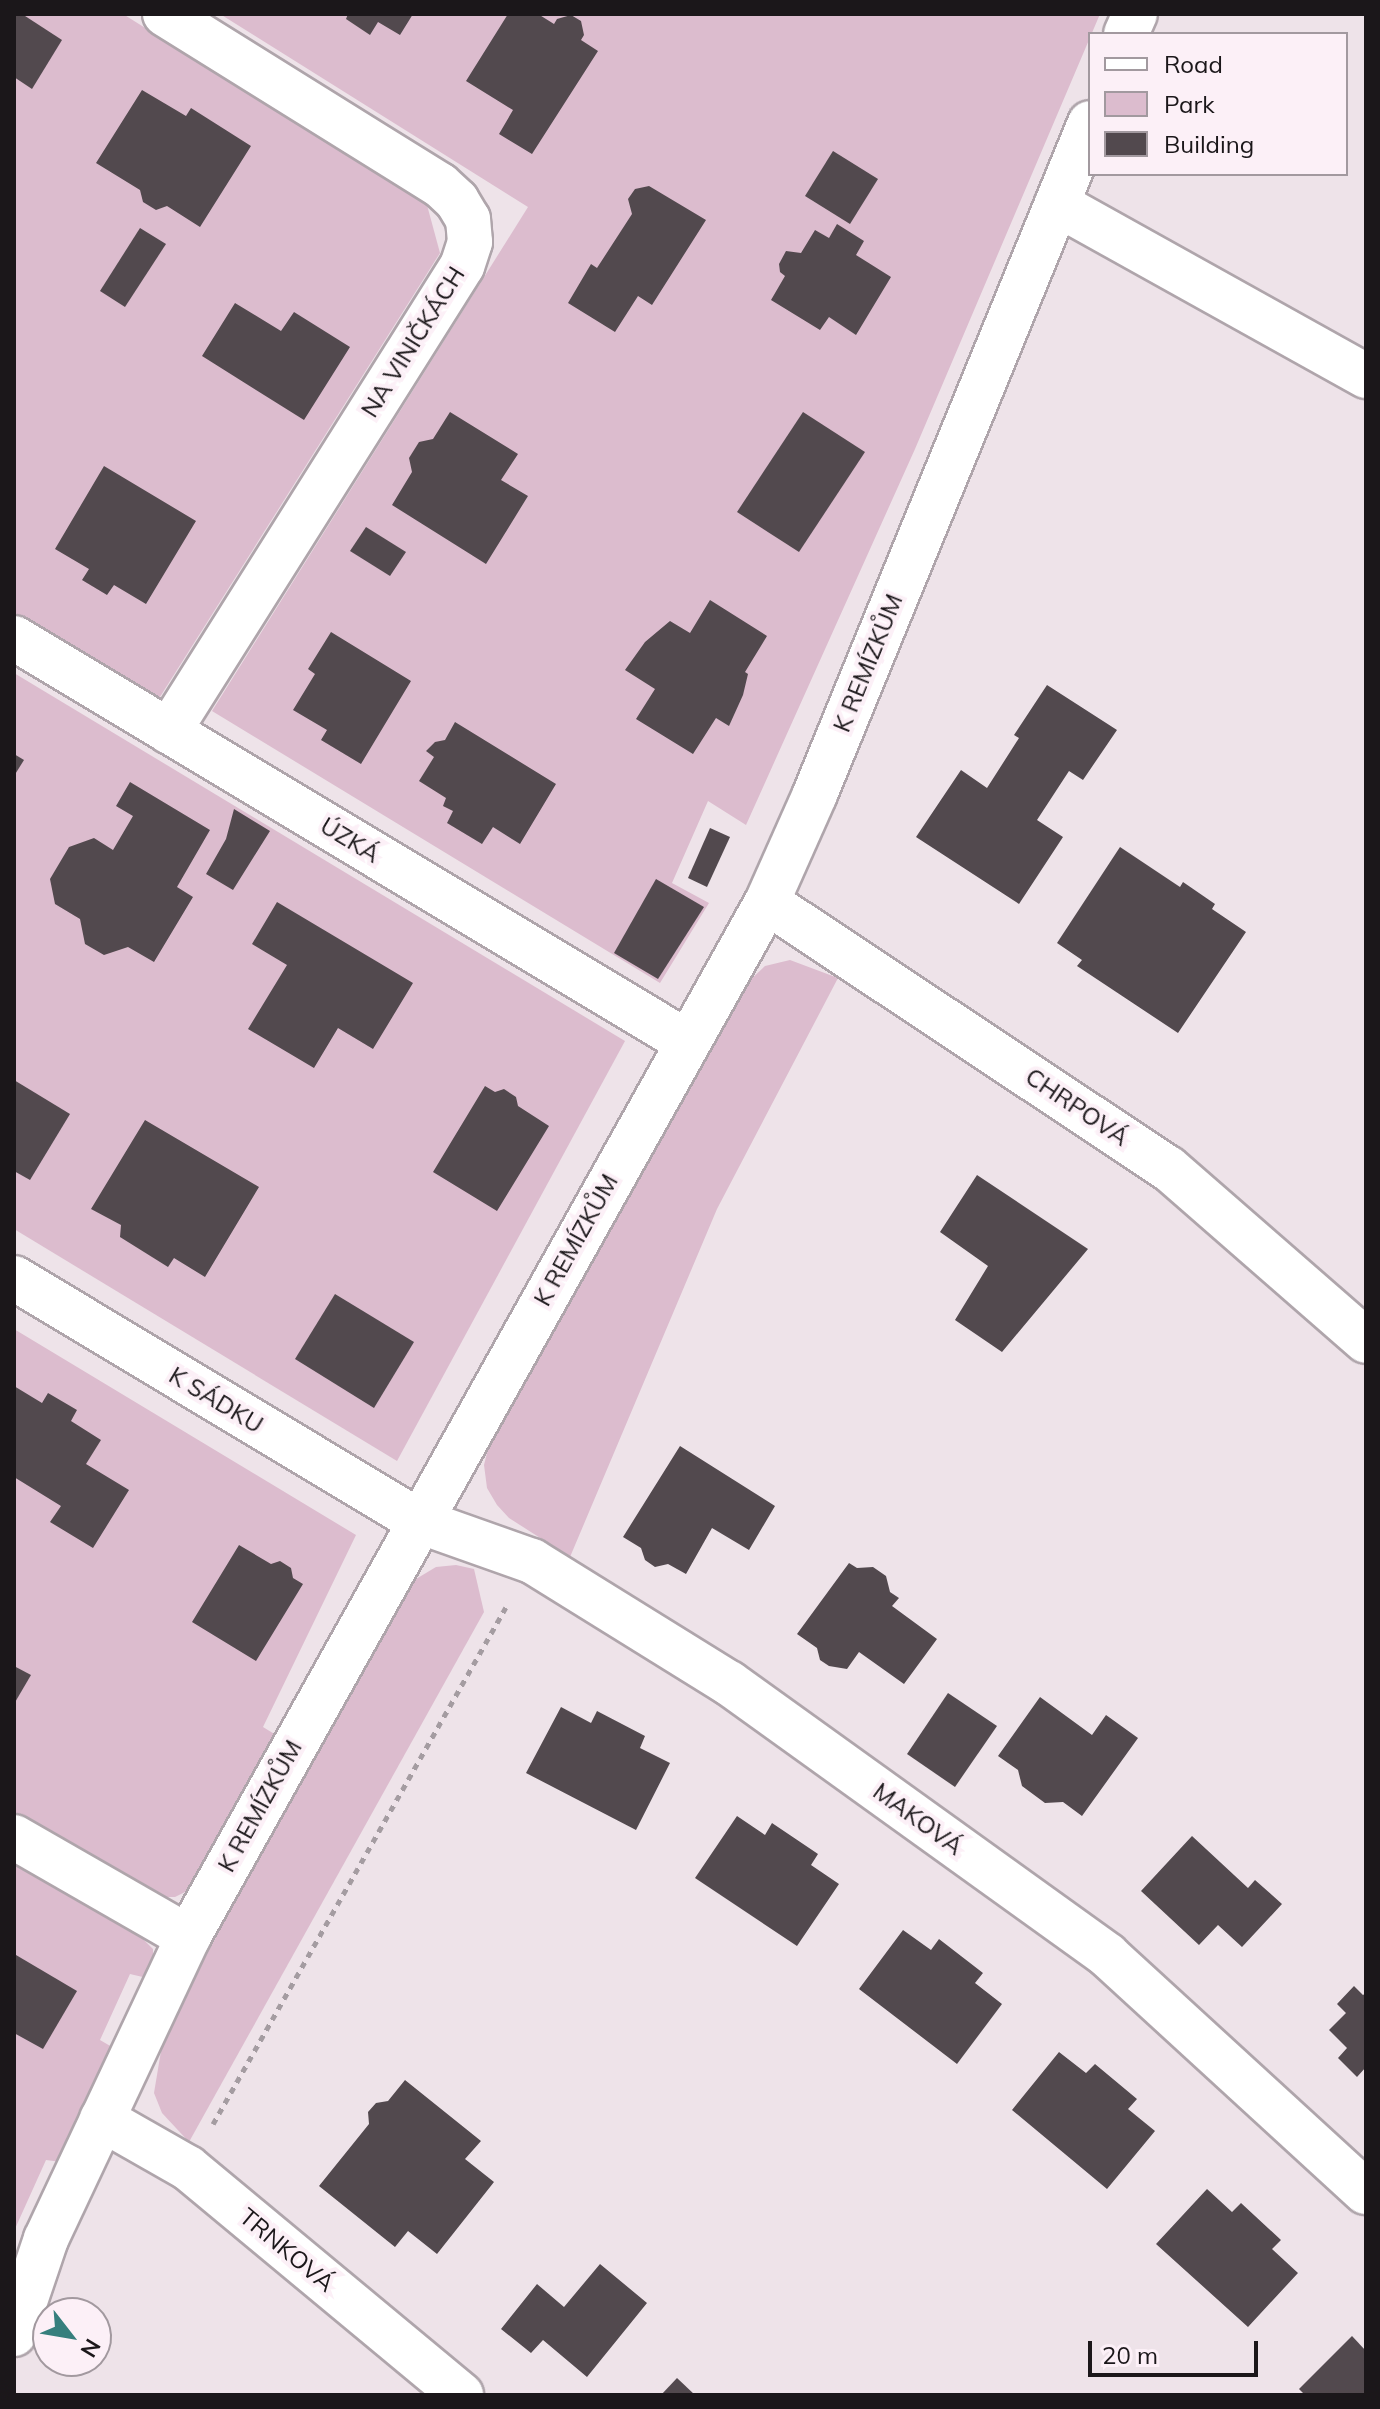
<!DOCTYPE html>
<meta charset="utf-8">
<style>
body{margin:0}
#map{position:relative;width:1380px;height:2409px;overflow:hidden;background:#eee3e9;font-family:Mulish,sans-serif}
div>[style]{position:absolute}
.green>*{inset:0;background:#dcbcce}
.building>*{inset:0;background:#52494e}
.path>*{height:5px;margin-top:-2.5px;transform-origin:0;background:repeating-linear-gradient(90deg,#a49ca1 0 6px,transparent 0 12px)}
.roads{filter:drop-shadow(2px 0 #afa5ab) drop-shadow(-2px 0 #afa5ab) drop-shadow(0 2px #afa5ab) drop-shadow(0 -2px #afa5ab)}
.minor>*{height:44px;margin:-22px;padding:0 22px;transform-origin:22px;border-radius:22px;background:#fff}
span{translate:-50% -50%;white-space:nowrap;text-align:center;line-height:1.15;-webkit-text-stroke:8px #fcf0f7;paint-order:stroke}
.street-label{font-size:24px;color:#1b171a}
.frame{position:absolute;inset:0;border:16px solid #1b171a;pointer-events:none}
.legend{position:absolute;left:1088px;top:32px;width:260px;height:144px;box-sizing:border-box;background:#fcf0f7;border:2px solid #a2999f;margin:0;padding:10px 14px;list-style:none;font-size:24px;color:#1b171a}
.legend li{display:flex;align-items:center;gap:16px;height:40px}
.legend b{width:40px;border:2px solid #a2999f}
.north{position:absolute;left:32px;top:2297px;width:80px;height:80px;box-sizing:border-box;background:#fcf0f7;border:2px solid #a2999f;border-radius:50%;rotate:121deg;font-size:22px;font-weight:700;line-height:32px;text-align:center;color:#1b171a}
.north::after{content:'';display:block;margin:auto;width:28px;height:36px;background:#367f7d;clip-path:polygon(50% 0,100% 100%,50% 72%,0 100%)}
.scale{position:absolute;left:1088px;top:2341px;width:170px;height:36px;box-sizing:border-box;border:4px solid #1b171a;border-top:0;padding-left:10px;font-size:24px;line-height:28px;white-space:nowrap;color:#1b171a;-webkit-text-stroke:6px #fcf0f7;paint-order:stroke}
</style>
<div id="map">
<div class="green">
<i style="clip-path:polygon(14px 14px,123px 14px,427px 205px,440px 253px,158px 700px,14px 613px)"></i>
<i style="clip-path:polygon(220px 14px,1100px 14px,915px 449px,746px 825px,708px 801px,672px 883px,709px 903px,660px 983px,212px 711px,528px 207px)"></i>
<i style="clip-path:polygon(14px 673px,625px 1041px,397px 1461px,14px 1229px)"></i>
<i style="clip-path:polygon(790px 960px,838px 978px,717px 1209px,570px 1557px,509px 1518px,497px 1505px,487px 1488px,484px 1465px,490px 1441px,747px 983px,765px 966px)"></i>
<i style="clip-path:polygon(14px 1329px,356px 1535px,263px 1727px,276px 1735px,193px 1888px,175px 1897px,164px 1897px,14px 1815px)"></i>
<i style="clip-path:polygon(456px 1565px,474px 1569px,484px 1612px,189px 2142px,162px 2113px,154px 2093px,164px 2033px,396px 1605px,416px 1579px,436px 1567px)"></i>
<i style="clip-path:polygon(14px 1863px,142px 1938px,153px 1949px,153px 1957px,147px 1978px,130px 1974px,100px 2040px,112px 2047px,61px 2162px,46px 2160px,14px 2231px)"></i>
</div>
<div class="building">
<i style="clip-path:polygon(14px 14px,22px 14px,62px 40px,32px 89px,14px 77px)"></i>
<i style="clip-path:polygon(348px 14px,413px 14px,400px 35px,378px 22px,370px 35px,346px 19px)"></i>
<i style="clip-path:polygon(508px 14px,538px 14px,554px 24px,557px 19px,571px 15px,581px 21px,584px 35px,581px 40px,598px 51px,532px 154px,499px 134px,513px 110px,466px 81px)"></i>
<i style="clip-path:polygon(142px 90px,186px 116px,191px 108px,251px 146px,200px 227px,167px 206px,156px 210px,143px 202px,140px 190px,96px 163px)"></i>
<i style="clip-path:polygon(833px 151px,878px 179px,850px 224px,805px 196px)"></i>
<i style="clip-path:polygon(649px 186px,706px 220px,652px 305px,638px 296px,615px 332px,568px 303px,591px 264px,597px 268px,632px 214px,628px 199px,635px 189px)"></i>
<i style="clip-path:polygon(837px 224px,864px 241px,856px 255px,891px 277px,856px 335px,829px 317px,820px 330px,771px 300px,785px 276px,780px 272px,779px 264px,786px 251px,801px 253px,815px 230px,829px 238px)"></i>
<i style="clip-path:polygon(140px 228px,166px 244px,125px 307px,100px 291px)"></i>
<i style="clip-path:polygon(235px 303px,281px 331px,294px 312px,350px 347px,304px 420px,202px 356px)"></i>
<i style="clip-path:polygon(450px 412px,518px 454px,501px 480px,528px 496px,486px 564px,392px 505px,412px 472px,409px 458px,419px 442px,433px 439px)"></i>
<i style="clip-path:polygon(803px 412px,865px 452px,799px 552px,737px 512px)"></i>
<i style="clip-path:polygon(104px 466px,196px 521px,146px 604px,114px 585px,107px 595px,82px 580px,89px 569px,55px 549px)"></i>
<i style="clip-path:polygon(366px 527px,406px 552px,390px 576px,350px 551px)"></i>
<i style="clip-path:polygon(710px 600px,767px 636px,745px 672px,748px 674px,743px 695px,729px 726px,716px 718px,693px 754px,636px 719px,655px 689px,625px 670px,645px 642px,670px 621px,690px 633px)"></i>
<i style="clip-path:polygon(331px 632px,411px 681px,361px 764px,321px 740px,327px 730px,293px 710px,315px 674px,308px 669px)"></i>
<i style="clip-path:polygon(1047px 685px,1117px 730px,1083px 780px,1069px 771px,1037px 820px,1063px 837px,1019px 904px,916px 837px,961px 770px,987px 788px,1019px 738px,1014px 735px)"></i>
<i style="clip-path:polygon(455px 722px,556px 784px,520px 844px,493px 827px,482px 844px,447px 823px,453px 811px,443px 806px,446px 798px,419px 781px,434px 757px,426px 751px,435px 742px,445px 740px)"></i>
<i style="clip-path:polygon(14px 754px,24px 760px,14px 776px)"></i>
<i style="clip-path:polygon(130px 782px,210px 830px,177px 887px,193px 897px,154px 962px,128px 947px,104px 955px,85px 944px,80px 919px,55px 904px,50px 879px,69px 847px,94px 838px,113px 850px,133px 816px,116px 806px)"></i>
<i style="clip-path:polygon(234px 809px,270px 831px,233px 890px,206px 874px,226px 839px)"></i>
<i style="clip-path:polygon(710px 828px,730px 837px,707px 887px,688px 878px)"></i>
<i style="clip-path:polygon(1120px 847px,1180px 887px,1183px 882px,1215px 904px,1212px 909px,1246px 932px,1178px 1033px,1077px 966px,1082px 960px,1057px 943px)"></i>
<i style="clip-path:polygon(656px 879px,704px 907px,658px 979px,614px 953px)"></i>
<i style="clip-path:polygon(277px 902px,413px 983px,373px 1049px,338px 1028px,314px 1068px,248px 1029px,287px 965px,252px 944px)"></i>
<i style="clip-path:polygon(14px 1080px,70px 1114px,30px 1180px,14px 1171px)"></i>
<i style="clip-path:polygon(485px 1086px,495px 1092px,504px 1089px,516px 1097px,518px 1106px,549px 1126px,497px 1211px,433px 1172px)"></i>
<i style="clip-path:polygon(145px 1120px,259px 1187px,205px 1277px,174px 1258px,168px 1267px,120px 1237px,121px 1225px,91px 1209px)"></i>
<i style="clip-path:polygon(977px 1175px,1088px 1249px,1002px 1352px,955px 1320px,988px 1266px,940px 1232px)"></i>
<i style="clip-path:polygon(335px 1294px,414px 1342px,374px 1408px,295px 1359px)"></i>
<i style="clip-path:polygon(14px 1386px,42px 1403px,48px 1393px,77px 1410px,71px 1421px,101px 1440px,86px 1464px,129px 1490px,93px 1548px,50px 1522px,61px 1506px,14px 1477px)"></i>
<i style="clip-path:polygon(680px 1446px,775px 1506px,749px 1550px,712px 1528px,686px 1574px,668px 1564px,655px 1567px,645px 1560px,641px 1548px,623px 1537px)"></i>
<i style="clip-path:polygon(239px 1545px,271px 1564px,280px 1561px,291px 1568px,293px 1578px,303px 1584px,256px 1661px,192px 1622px)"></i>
<i style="clip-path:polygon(849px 1563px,857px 1568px,873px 1567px,886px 1576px,890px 1592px,899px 1598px,892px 1606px,937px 1639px,904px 1684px,859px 1652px,847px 1669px,829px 1666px,820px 1660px,817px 1648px,797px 1634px)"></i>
<i style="clip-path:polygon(14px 1666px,31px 1675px,14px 1704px)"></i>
<i style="clip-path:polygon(948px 1693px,997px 1726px,955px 1787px,907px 1754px)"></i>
<i style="clip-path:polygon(1040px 1697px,1092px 1735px,1106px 1715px,1138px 1738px,1082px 1816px,1063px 1802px,1045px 1803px,1022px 1786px,1018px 1770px,998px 1756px)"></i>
<i style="clip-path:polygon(561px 1707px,591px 1723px,597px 1711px,645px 1736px,640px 1748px,670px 1763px,636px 1830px,526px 1773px)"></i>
<i style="clip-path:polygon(737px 1816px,765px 1835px,772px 1823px,818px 1854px,811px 1865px,839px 1884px,797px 1946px,695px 1878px)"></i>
<i style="clip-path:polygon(1192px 1836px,1248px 1888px,1255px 1880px,1282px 1904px,1242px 1947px,1218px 1925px,1199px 1945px,1141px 1891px)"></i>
<i style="clip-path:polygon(903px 1930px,931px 1950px,939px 1939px,983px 1973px,975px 1983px,1002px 2004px,957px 2064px,859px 1989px)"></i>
<i style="clip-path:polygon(16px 1955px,77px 1991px,43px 2049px,14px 2033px)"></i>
<i style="clip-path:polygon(1354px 1986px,1363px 1995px,1366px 1993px,1366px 2067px,1357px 2077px,1338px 2058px,1347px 2048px,1329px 2030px,1346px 2013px,1337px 2004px)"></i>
<i style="clip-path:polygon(1059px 2052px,1086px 2073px,1095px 2064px,1137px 2099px,1128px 2109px,1155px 2131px,1107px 2189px,1012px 2110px)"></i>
<i style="clip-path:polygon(405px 2080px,481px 2141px,465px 2159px,494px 2182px,437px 2254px,408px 2231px,395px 2247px,319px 2186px,369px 2124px,368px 2112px,376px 2103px,388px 2101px)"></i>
<i style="clip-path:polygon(1207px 2189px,1232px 2212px,1241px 2203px,1281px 2240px,1272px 2249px,1298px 2273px,1248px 2327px,1156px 2244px)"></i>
<i style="clip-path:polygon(600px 2264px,647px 2303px,587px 2377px,543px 2340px,531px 2353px,501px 2329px,537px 2284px,564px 2307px)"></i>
<i style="clip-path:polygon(1352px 2336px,1366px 2351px,1366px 2395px,1305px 2395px,1299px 2389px)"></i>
<i style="clip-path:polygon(677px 2378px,695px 2395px,661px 2395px)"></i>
</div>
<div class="path">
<i style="left:213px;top:2124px;width:594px;rotate:-60.46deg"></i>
</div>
<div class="roads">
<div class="minor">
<i style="left:165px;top:14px;width:324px;rotate:31.9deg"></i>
<i style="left:440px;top:185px;width:23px;rotate:43deg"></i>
<i style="left:457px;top:201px;width:21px;rotate:59deg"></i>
<i style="left:468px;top:219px;width:23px;rotate:85deg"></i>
<i style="left:470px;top:242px;width:25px;rotate:108deg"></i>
<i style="left:462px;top:266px;width:550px;rotate:122.22deg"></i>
<i style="left:1126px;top:34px;width:22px;rotate:-66deg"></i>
<i style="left:1057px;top:204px;width:354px;rotate:29.1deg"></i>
<i style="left:14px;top:638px;width:785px;rotate:30.98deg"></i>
<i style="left:767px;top:902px;width:481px;rotate:33.6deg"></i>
<i style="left:1168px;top:1168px;width:263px;rotate:41.1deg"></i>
<i style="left:14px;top:1278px;width:472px;rotate:31deg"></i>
<i style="left:419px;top:1521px;width:120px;rotate:19.5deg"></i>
<i style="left:532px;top:1561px;width:232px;rotate:31.8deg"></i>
<i style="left:729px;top:1683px;width:466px;rotate:35.7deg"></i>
<i style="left:1107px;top:1955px;width:351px;rotate:42.5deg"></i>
<i style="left:14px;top:1837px;width:201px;rotate:29.9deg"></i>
<i style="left:102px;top:2119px;width:99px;rotate:29.7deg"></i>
<i style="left:188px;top:2168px;width:355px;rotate:39.7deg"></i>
<i style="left:14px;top:2334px;width:100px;rotate:-71.4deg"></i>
<i style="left:46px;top:2239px;width:334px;rotate:-64.8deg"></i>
<i style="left:188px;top:1937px;width:1186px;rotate:-60.78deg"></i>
<i style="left:767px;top:902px;width:118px;rotate:-66deg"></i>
<i style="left:815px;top:794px;width:725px;rotate:-67.71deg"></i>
</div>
</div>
<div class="street-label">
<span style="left:413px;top:342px;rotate:-58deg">NA VINIČKÁCH</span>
<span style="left:868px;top:663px;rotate:-68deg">K REMÍZKŮM</span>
<span style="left:350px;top:840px;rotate:31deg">ÚZKÁ</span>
<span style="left:1077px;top:1107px;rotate:34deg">CHRPOVÁ</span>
<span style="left:576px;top:1240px;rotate:-61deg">K REMÍZKŮM</span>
<span style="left:216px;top:1400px;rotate:31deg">K SÁDKU</span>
<span style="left:260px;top:1806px;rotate:-61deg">K REMÍZKŮM</span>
<span style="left:918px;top:1819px;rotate:36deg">MAKOVÁ</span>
<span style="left:287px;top:2250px;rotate:40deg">TRNKOVÁ</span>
</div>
<div class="frame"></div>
<ul class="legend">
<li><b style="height:10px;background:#fff"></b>Road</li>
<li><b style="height:22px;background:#dcbcce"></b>Park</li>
<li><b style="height:22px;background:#52494e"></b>Building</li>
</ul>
<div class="north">N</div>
<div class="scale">20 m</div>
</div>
